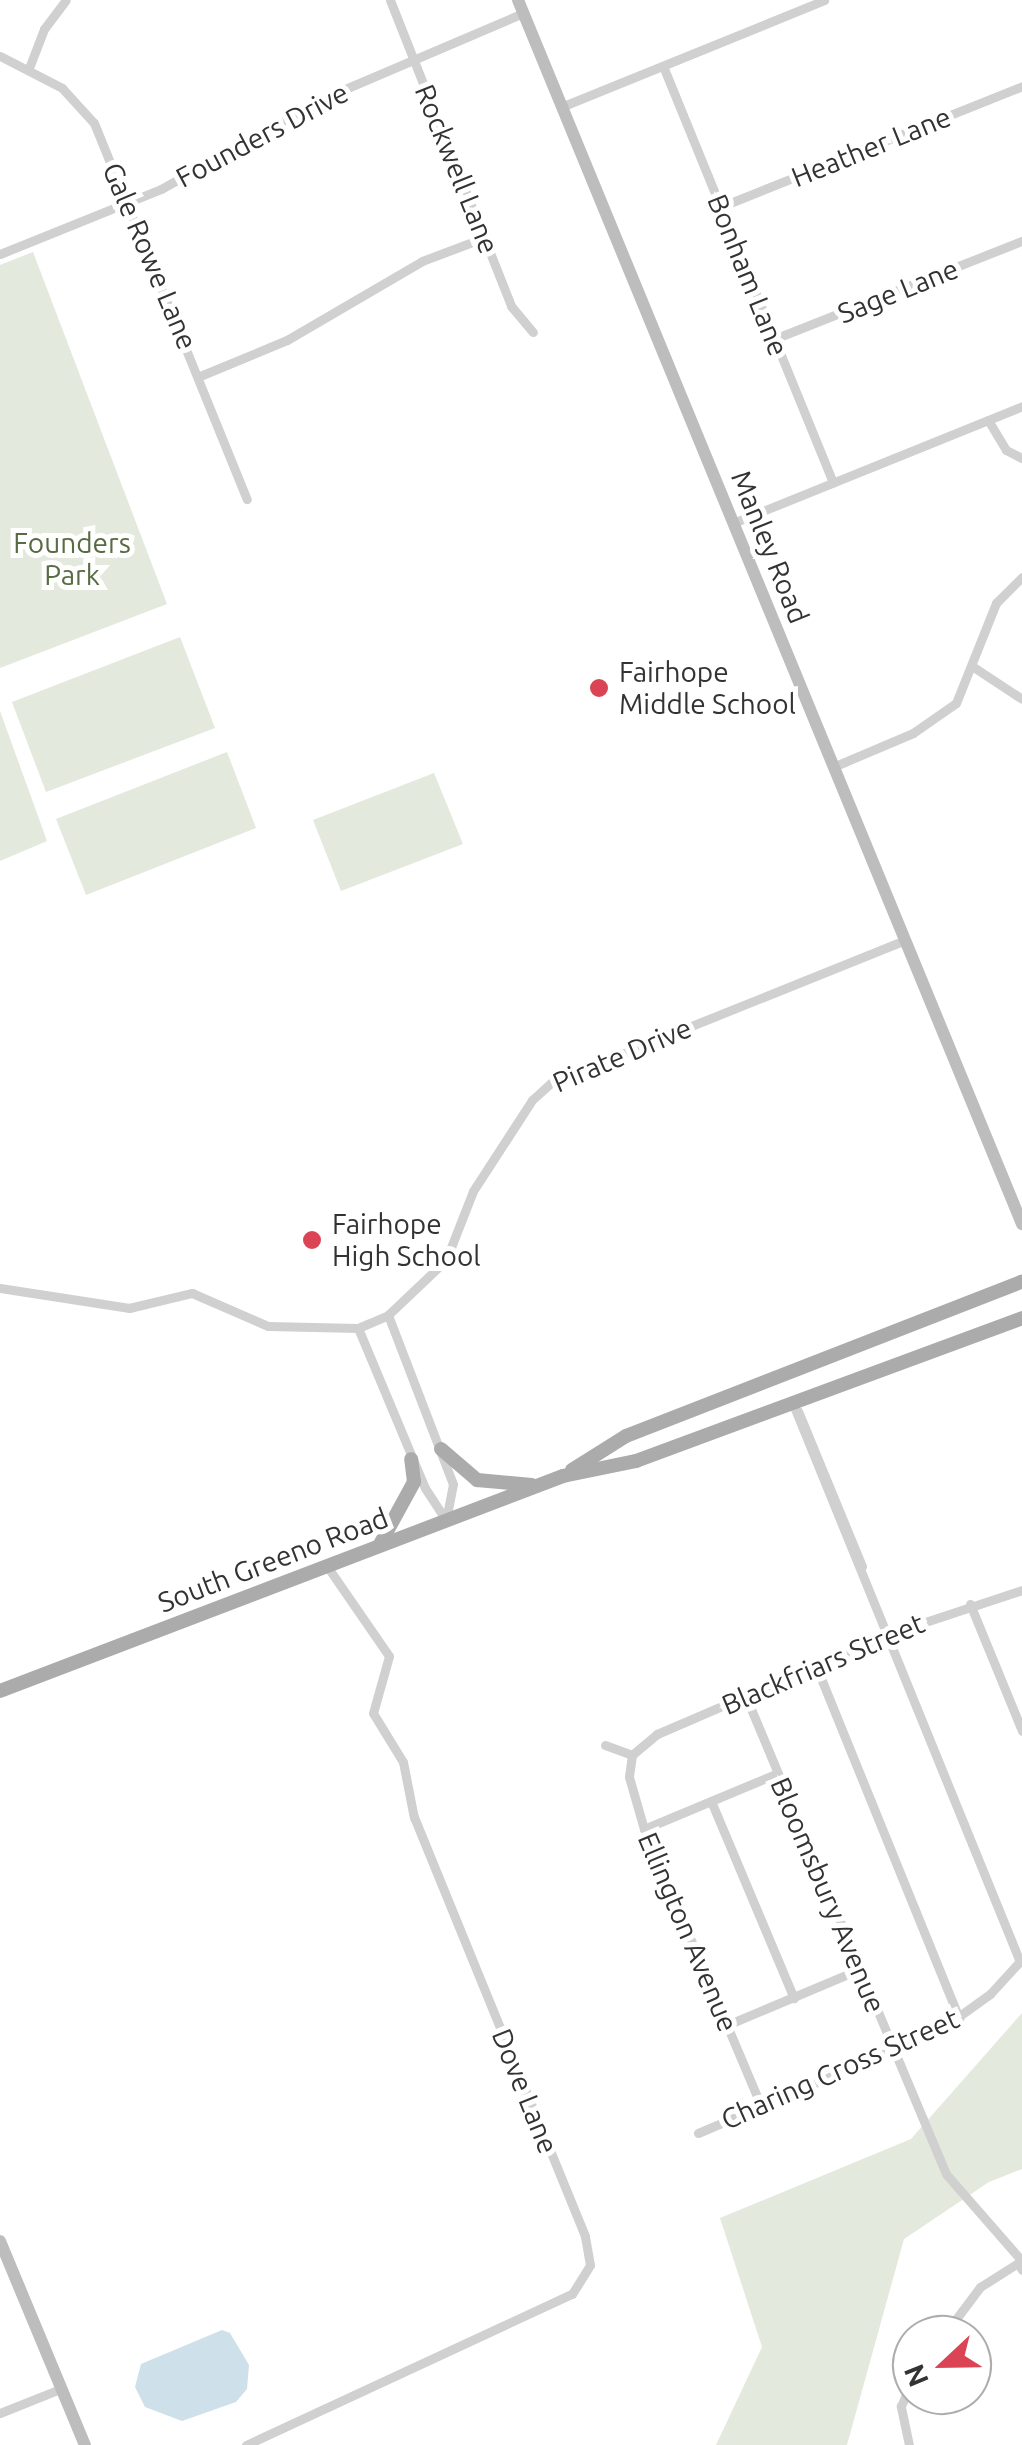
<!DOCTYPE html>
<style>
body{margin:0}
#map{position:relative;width:1022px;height:2445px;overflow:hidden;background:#fff;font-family:Ubuntu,sans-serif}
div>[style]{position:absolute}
.green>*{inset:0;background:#e3e9dc}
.water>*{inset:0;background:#cee0ea}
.street>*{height:9px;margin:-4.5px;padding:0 4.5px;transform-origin:4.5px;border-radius:4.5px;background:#d0d0d0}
.secondary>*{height:12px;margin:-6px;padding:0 6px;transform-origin:6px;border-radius:6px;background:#bdbdbd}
.primary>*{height:14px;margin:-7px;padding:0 7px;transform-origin:7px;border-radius:7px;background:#ababab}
.dots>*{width:28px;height:28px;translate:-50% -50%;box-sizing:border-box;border:5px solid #fff;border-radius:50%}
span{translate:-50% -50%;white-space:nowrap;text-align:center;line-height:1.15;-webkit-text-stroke:10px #fff;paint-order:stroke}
.street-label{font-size:28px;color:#333}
.park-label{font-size:28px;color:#576c42}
.poi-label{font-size:28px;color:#333}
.left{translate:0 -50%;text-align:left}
.north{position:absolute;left:892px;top:2315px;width:100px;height:100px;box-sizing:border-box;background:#fff;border:2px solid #adadad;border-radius:50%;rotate:248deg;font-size:28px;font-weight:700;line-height:40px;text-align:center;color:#333}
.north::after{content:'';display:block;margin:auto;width:35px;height:45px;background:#da4454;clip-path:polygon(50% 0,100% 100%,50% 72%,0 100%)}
</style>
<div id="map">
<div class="green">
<i style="clip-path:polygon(33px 252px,167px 604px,0 668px,0 265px)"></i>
<i style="clip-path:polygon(180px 637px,215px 728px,46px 792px,12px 702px)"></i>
<i style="clip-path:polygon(0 711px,47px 841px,0 861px)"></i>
<i style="clip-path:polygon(227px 752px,256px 828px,86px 895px,56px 819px)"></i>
<i style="clip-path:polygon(434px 773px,463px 844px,341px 891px,313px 820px)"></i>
<i style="clip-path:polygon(1022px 2013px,1022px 2169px,989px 2182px,904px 2239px,847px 2445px,716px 2445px,762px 2347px,720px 2218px,911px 2139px)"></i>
</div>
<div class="water">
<i style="clip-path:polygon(222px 2330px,230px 2333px,249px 2365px,247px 2389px,236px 2402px,182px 2421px,145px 2407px,135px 2387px,141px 2364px)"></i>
</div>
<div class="street">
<i style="left:390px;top:0;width:329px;rotate:68.4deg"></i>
<i style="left:511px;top:306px;width:34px;rotate:50deg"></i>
<i style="left:0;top:56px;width:70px;rotate:27.3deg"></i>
<i style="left:62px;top:88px;width:47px;rotate:47.6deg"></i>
<i style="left:94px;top:123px;width:406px;rotate:67.9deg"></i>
<i style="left:663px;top:66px;width:450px;rotate:67.8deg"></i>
<i style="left:29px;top:68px;width:42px;rotate:-69deg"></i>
<i style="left:44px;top:29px;width:36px;rotate:-53deg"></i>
<i style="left:561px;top:107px;width:284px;rotate:-22.1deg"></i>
<i style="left:720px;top:207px;width:325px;rotate:-21.8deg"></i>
<i style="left:0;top:254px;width:174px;rotate:-22deg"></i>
<i style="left:161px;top:189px;width:187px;rotate:-29.2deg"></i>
<i style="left:324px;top:98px;width:216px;rotate:-23.1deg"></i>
<i style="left:774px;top:339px;width:267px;rotate:-21.6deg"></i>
<i style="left:200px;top:376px;width:94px;rotate:-22.5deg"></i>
<i style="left:287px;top:340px;width:156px;rotate:-30.3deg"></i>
<i style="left:422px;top:261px;width:68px;rotate:-20.6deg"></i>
<i style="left:988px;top:420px;width:35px;rotate:59deg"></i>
<i style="left:1006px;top:450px;width:18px;rotate:27deg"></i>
<i style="left:733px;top:523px;width:312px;rotate:-22deg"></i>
<i style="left:975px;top:668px;width:56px;rotate:33.4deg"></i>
<i style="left:833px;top:767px;width:87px;rotate:-23deg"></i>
<i style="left:913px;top:733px;width:52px;rotate:-34.9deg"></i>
<i style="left:956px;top:703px;width:108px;rotate:-68.2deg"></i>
<i style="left:996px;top:603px;width:37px;rotate:-45deg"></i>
<i style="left:0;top:1288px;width:131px;rotate:8.8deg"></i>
<i style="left:129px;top:1308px;width:65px;rotate:-13.4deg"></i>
<i style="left:192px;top:1293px;width:83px;rotate:23.5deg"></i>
<i style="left:268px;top:1326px;width:90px;rotate:1.3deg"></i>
<i style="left:358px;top:1328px;width:33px;rotate:-23deg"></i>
<i style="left:388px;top:1315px;width:80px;rotate:-43.5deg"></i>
<i style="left:446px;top:1260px;width:74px;rotate:-68.6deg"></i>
<i style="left:473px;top:1191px;width:108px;rotate:-57deg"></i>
<i style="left:532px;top:1100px;width:27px;rotate:-42deg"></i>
<i style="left:552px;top:1082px;width:380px;rotate:-21.9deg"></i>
<i style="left:388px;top:1315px;width:181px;rotate:69deg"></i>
<i style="left:453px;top:1484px;width:37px;rotate:101deg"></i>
<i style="left:358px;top:1328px;width:173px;rotate:67.3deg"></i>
<i style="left:425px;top:1488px;width:38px;rotate:57deg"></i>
<i style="left:793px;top:1404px;width:602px;rotate:67.86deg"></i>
<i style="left:798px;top:1411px;width:168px;rotate:67.6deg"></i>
<i style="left:970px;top:1604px;width:137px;rotate:67.7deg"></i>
<i style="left:816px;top:1666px;width:381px;rotate:67.9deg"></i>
<i style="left:746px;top:1697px;width:517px;rotate:67.25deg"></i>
<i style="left:946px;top:2174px;width:116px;rotate:48.9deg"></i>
<i style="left:605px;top:1745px;width:29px;rotate:20deg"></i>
<i style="left:632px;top:1755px;width:33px;rotate:-40deg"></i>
<i style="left:657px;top:1734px;width:253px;rotate:-23.3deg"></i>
<i style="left:889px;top:1634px;width:140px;rotate:-18.3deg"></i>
<i style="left:632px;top:1755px;width:22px;rotate:98deg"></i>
<i style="left:629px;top:1777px;width:54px;rotate:73.9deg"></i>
<i style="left:644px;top:1829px;width:301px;rotate:67.1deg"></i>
<i style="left:711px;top:1801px;width:214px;rotate:67.2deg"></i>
<i style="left:644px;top:1829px;width:145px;rotate:-22.7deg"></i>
<i style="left:727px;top:2025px;width:144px;rotate:-22.8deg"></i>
<i style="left:698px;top:2133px;width:263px;rotate:-23.1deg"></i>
<i style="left:940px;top:2030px;width:62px;rotate:-35.8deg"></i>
<i style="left:990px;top:1994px;width:47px;rotate:-47.6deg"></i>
<i style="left:944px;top:2335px;width:60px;rotate:-53.1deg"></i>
<i style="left:980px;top:2287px;width:45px;rotate:-32.3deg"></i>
<i style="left:1018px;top:2263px;width:8px;rotate:60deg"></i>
<i style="left:0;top:2413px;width:65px;rotate:-21.8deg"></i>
<i style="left:246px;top:2445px;width:359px;rotate:-24.9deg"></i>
<i style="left:572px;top:2294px;width:34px;rotate:-58deg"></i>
<i style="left:590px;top:2265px;width:29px;rotate:-100deg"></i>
<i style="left:585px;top:2236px;width:452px;rotate:-112.2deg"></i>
<i style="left:414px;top:1818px;width:57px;rotate:-101.1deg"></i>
<i style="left:403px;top:1762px;width:57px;rotate:-121.5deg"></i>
<i style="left:373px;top:1713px;width:59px;rotate:-74.3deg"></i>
<i style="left:389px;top:1656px;width:109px;rotate:-124.6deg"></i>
<i style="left:909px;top:2445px;width:40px;rotate:-102deg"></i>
<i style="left:901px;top:2406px;width:27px;rotate:-66deg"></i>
</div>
<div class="secondary">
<i style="left:518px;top:0;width:1324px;rotate:67.62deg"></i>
<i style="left:0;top:2241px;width:221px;rotate:67.4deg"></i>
</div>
<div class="primary">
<i style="left:441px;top:1449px;width:48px;rotate:40.7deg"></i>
<i style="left:477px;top:1480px;width:55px;rotate:5.2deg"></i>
<i style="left:572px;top:1470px;width:64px;rotate:-32.2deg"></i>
<i style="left:626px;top:1436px;width:425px;rotate:-21.3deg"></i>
<i style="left:379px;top:1546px;width:73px;rotate:-61.3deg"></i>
<i style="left:414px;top:1482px;width:23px;rotate:-97deg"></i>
<i style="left:0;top:1691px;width:603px;rotate:-20.9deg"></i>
<i style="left:563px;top:1476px;width:75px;rotate:-11.6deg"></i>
<i style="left:636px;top:1461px;width:412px;rotate:-20.3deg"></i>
</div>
<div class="dots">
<i style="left:599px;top:688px;background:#da4454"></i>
<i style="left:312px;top:1240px;background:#da4454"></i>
</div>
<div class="street-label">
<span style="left:262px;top:135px;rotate:-28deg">Founders Drive</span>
<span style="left:871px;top:147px;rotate:-22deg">Heather Lane</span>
<span style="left:457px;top:169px;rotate:68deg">Rockwell Lane</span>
<span style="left:150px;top:256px;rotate:67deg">Gale Rowe Lane</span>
<span style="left:748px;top:275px;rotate:68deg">Bonham Lane</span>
<span style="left:898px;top:291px;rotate:-22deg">Sage Lane</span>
<span style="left:770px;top:547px;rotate:68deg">Manley Road</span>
<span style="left:622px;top:1055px;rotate:-23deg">Pirate Drive</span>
<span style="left:273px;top:1560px;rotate:-21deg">South Greeno Road</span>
<span style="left:823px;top:1664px;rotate:-23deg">Blackfriars Street</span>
<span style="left:828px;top:1895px;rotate:67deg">Bloomsbury Avenue</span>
<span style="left:688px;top:1932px;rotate:67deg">Ellington Avenue</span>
<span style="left:840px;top:2069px;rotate:-24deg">Charing Cross Street</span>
<span style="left:525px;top:2091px;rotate:68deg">Dove Lane</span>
</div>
<div class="park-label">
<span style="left:72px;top:559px">Founders<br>Park</span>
</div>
<div class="poi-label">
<span class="left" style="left:619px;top:688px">Fairhope<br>Middle School</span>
<span class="left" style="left:332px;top:1240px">Fairhope<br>High School</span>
</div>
<div class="north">N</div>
</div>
